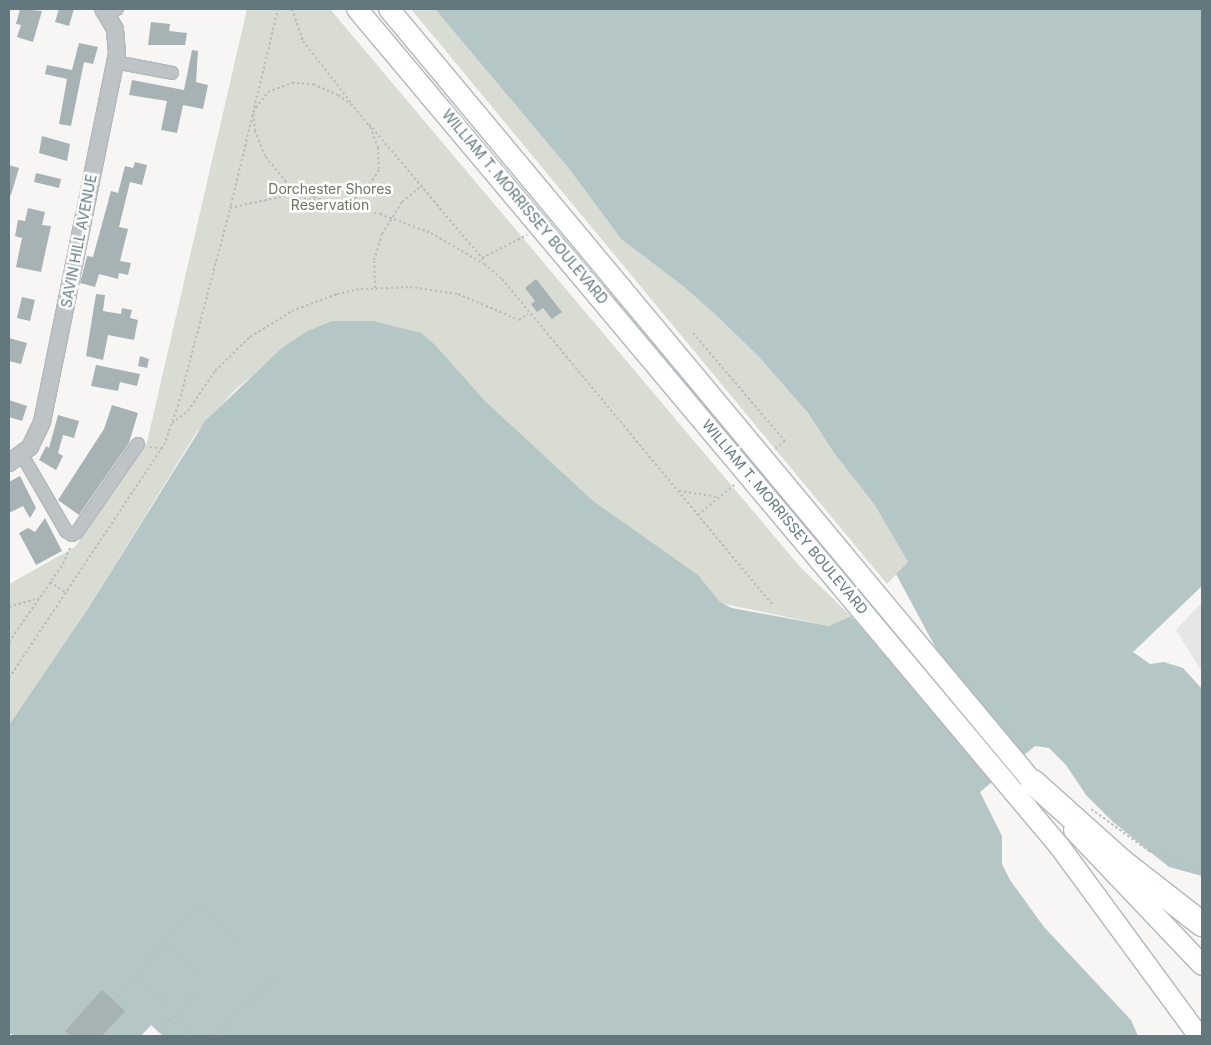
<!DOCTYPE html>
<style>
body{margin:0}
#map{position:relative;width:1211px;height:1045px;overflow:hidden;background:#f7f6f4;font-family:Inter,sans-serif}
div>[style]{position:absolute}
.built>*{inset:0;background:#e5e6e5}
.green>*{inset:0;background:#d8dcd3}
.water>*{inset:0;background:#b5c6c7}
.building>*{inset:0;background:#a7b2b5}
.path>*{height:2px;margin-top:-1px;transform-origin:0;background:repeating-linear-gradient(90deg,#b9bdbe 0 2.5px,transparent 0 5px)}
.roads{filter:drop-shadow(1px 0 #b2b8bb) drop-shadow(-1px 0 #b2b8bb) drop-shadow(0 1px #b2b8bb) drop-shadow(0 -1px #b2b8bb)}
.minor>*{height:12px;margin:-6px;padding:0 6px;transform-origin:6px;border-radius:6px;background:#bec4c6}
.tertiary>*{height:16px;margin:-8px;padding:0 8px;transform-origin:8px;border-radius:8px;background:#bec4c6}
.primary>*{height:20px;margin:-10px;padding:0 10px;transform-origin:10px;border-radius:10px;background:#fff}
.motorway>*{height:24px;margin:-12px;padding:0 12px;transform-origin:12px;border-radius:12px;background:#fff}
span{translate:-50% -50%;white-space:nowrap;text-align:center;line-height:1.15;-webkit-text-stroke:5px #fff;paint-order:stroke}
.park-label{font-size:14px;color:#697761}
.street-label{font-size:14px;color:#63787e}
.frame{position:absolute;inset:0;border:10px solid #63787e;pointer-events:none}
</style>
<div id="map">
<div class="built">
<i style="clip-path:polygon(1202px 602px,1202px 672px,1176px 630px)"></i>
</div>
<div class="green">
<i style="clip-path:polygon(247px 9px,330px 9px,801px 568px,851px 616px,829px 626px,720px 603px,278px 354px,235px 390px,196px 433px,89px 607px,9px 725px,9px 584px,75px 547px,147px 442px)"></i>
<i style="clip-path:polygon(411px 9px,435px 9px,570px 170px,621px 239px,683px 286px,719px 318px,759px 357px,808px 413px,834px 453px,874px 504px,908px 562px,887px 584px)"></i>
</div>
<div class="water">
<i style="clip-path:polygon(435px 9px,1202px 9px,1202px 586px,1133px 652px,1150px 664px,1164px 662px,1183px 668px,1202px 689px,1202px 876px,1169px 867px,1113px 822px,1086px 795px,1066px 765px,1049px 748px,1035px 746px,980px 792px,1002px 836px,1002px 864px,1010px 880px,1044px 927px,1131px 1020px,1138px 1036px,163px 1036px,151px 1025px,141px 1036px,16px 1036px,9px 1033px,9px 725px,89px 607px,205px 421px,283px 347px,306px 332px,332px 321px,373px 321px,421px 333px,435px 345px,485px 401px,593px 501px,698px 575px,720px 602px,732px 608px,829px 626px,851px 616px,907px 681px,939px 654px,896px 574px,908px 562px,874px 504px,834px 453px,808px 413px,759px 357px,719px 318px,683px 286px,621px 239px,570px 170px)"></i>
</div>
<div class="building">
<i style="clip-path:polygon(20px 9px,42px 11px,33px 42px,17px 37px,21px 25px,16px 24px)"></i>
<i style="clip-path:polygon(59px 9px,74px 9px,69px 26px,55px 22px)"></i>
<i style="clip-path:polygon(151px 22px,170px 24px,169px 31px,187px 33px,185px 45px,148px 45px)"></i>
<i style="clip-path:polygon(79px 43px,98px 47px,93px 64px,84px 62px,71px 126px,59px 124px,67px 79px,45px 74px,47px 65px,72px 70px)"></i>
<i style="clip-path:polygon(192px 50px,198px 51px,196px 82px,208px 85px,203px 109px,183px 105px,177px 133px,161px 130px,167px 101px,129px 95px,132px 80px,184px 90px)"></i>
<i style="clip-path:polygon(42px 136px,70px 144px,67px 161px,39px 153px)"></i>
<i style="clip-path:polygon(135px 162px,147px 165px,142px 185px,130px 182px,119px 227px,128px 229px,120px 261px,131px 263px,128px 275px,119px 273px,118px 279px,99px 274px,95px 287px,80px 283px,87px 256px,93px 257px,111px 191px,118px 193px,125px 166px,133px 168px)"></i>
<i style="clip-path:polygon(9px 165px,19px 168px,11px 195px,9px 194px)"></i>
<i style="clip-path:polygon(36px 173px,61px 179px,59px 188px,34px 182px)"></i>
<i style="clip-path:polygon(28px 208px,45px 212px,42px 225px,51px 226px,41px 272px,16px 267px,22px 238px,15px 236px,18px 220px,25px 221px)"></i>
<i style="clip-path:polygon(536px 279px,562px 312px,552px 319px,543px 308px,537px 312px,531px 304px,535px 301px,525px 288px)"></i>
<i style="clip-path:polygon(96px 294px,105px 295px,103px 311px,121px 314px,122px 308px,132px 310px,130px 318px,138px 320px,134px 340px,108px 335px,103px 360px,86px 356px)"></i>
<i style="clip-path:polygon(22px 297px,35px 300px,30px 321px,17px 318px)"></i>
<i style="clip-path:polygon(9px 338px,27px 343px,21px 364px,9px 361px)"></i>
<i style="clip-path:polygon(140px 356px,149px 359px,147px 368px,138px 366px)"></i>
<i style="clip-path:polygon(96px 365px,140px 374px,137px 386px,120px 382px,118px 391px,91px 386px)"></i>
<i style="clip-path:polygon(9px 400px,27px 406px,22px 421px,9px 417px)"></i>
<i style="clip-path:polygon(112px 405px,138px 413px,129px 443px,79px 515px,58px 500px,104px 429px)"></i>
<i style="clip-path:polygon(58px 415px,79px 421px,74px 438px,63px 435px,58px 453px,63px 456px,56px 470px,39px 460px,46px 446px,49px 448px)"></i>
<i style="clip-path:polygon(20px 476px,36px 508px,30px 518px,23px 506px,9px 513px,9px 482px)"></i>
<i style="clip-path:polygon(45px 518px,62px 551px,36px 565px,19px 533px,28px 528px,35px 532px)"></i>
<i style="clip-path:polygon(102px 990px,125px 1011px,102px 1036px,70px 1036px,65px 1031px)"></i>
</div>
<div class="path">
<i style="left:292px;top:9px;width:34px;rotate:71deg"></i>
<i style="left:303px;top:41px;width:81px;rotate:52deg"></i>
<i style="left:292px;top:83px;width:21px;rotate:3deg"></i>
<i style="left:313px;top:84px;width:27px;rotate:24deg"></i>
<i style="left:338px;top:95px;width:20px;rotate:37deg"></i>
<i style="left:354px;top:107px;width:26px;rotate:51deg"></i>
<i style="left:370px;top:127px;width:22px;rotate:68deg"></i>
<i style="left:378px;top:147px;width:23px;rotate:88deg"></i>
<i style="left:379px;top:170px;width:26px;rotate:122deg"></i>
<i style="left:365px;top:192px;width:12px;rotate:149deg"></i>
<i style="left:355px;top:198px;width:25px;rotate:171deg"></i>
<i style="left:330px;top:202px;width:18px;rotate:-164deg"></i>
<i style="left:313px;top:197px;width:31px;rotate:-151deg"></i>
<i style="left:286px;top:182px;width:33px;rotate:-129deg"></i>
<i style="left:265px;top:156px;width:27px;rotate:-112deg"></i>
<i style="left:255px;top:131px;width:19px;rotate:-96deg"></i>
<i style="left:253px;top:112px;width:25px;rotate:-53deg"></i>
<i style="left:268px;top:92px;width:26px;rotate:-21deg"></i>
<i style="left:369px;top:124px;width:175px;rotate:49.9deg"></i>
<i style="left:482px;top:258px;width:6px;rotate:72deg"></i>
<i style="left:230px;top:208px;width:55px;rotate:-12.5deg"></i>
<i style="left:284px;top:196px;width:46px;rotate:7.4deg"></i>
<i style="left:330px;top:202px;width:51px;rotate:13.5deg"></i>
<i style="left:380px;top:214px;width:54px;rotate:20.4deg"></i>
<i style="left:431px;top:233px;width:61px;rotate:30.3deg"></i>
<i style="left:484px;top:264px;width:23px;rotate:40deg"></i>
<i style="left:502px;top:279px;width:424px;rotate:50.3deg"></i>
<i style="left:482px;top:258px;width:51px;rotate:-27.1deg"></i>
<i style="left:375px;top:288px;width:28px;rotate:-92deg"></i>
<i style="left:374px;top:260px;width:27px;rotate:-73deg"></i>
<i style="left:382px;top:234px;width:38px;rotate:-58deg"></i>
<i style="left:402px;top:202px;width:25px;rotate:-40deg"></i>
<i style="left:693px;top:333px;width:142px;rotate:49.6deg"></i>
<i style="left:785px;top:441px;width:13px;rotate:141deg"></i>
<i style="left:172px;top:423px;width:20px;rotate:-37deg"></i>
<i style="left:188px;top:411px;width:48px;rotate:-56deg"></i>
<i style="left:215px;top:371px;width:49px;rotate:-44.2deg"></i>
<i style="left:250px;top:337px;width:49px;rotate:-31.8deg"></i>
<i style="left:292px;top:311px;width:48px;rotate:-20.7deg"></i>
<i style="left:337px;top:294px;width:25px;rotate:-12deg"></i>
<i style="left:361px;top:289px;width:49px;rotate:-2.3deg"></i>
<i style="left:410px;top:287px;width:49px;rotate:8.3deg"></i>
<i style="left:458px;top:294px;width:66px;rotate:23.1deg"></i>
<i style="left:519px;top:320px;width:11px;rotate:-38deg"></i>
<i style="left:150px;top:447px;width:12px;rotate:9deg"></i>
<i style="left:679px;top:491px;width:40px;rotate:8.5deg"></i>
<i style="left:698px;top:515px;width:48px;rotate:-40deg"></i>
<i style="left:50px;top:582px;width:18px;rotate:34deg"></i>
<i style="left:9px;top:607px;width:31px;rotate:-17deg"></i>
<i style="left:9px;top:642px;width:95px;rotate:-55.3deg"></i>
<i style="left:63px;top:564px;width:20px;rotate:-66deg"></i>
<i style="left:9px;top:678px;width:280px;rotate:-56.4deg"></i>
<i style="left:164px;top:445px;width:41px;rotate:-70.3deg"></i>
<i style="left:178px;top:406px;width:208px;rotate:-75.2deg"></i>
<i style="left:231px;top:205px;width:202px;rotate:-76.5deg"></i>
<i style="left:1091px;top:809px;width:72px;rotate:35.9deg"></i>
<i style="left:1149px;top:851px;width:56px;rotate:18.8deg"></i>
<i style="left:164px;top:943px;width:45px;rotate:40.5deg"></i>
<i style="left:135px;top:975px;width:43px;rotate:40.3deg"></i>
<i style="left:114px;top:1000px;width:126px;rotate:-48.9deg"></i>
<i style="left:197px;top:905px;width:54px;rotate:42deg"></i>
<i style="left:174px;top:1016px;width:27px;rotate:48deg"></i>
<i style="left:158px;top:1031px;width:54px;rotate:-43.5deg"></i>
<i style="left:213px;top:1036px;width:88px;rotate:-43.2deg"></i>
<i style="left:326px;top:1036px;width:3px;rotate:-18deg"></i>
</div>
<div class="roads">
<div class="minor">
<i style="left:107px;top:14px;width:11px;rotate:-27deg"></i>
<i style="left:115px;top:62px;width:58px;rotate:10.9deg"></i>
<i style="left:22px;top:455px;width:88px;rotate:59.9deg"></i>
<i style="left:66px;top:531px;width:7px;rotate:34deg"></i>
<i style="left:72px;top:535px;width:6px;rotate:-31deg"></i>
<i style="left:77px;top:532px;width:107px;rotate:-55.3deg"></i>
</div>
<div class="tertiary">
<i style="left:9px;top:463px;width:26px;rotate:-37deg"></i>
<i style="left:30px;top:447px;width:28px;rotate:-64deg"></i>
<i style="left:42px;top:422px;width:377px;rotate:-78.5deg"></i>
<i style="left:117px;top:53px;width:24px;rotate:-95deg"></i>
<i style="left:115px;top:29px;width:23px;rotate:-121deg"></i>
</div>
<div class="primary">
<i style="left:357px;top:9px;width:1094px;rotate:50.01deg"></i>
<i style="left:1060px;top:847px;width:235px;rotate:53.7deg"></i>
<i style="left:389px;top:9px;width:1020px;rotate:50.21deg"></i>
<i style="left:1074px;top:830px;width:186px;rotate:46.5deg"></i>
</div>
<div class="motorway">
<i style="left:1033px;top:782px;width:118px;rotate:41.9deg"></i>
<i style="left:1121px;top:861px;width:103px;rotate:37.9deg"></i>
</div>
</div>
<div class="park-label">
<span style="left:330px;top:197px">Dorchester Shores<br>Reservation</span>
</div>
<div class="street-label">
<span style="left:525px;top:207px;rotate:50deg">WILLIAM T. MORRISSEY BOULEVARD</span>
<span style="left:79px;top:241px;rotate:-79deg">SAVIN HILL AVENUE</span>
<span style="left:785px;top:517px;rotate:50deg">WILLIAM T. MORRISSEY BOULEVARD</span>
</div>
<div class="frame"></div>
</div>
